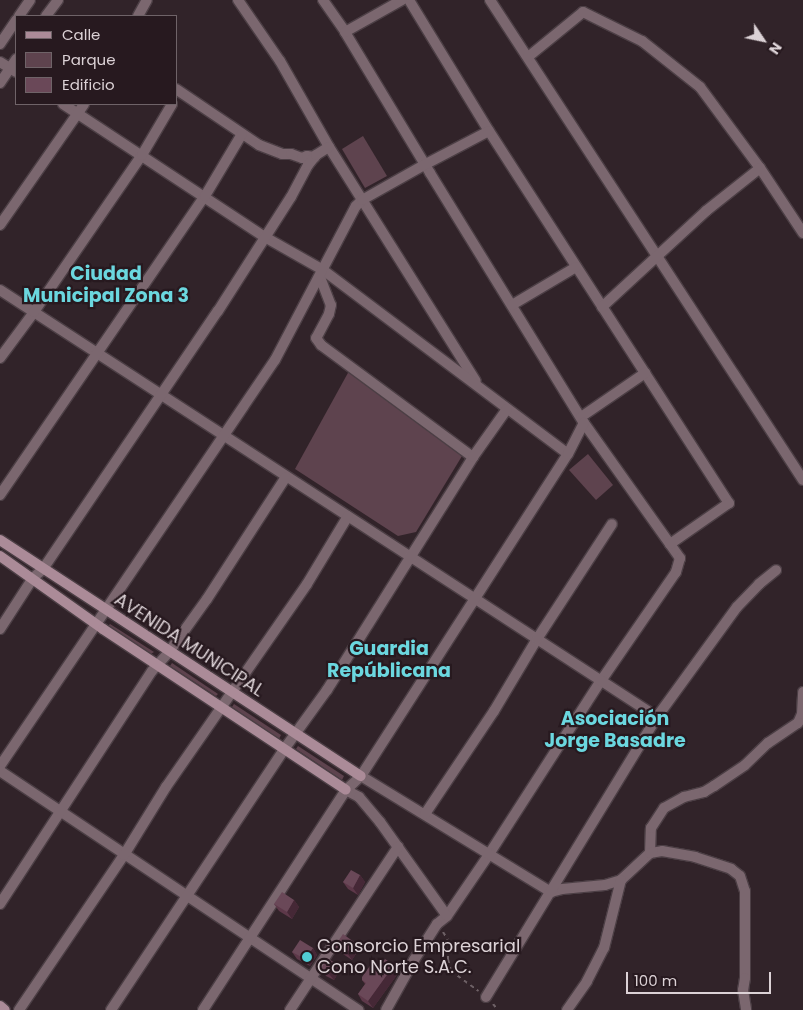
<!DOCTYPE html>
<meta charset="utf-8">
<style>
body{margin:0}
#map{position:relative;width:803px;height:1010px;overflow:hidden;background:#312329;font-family:Poppins,sans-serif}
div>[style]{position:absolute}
.green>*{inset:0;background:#5e434e}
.path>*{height:2px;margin-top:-1px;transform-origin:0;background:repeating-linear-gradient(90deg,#6e6166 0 4px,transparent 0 8px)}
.roads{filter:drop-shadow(1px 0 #4c3f45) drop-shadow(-1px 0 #4c3f45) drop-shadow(0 1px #4c3f45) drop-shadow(0 -1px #4c3f45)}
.street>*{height:10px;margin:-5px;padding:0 5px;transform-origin:5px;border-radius:5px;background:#7b676f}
.secondary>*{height:10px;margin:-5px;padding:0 5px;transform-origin:5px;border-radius:5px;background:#ab8b98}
.wall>*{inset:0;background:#5d3849}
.shaded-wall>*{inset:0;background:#452836}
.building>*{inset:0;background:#6a4858}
.dots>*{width:14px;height:14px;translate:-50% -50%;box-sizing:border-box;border:2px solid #27191f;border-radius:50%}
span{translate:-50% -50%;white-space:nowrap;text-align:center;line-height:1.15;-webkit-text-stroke:4.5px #27191f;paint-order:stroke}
.street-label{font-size:18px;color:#dcd2d6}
.poi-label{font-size:18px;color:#dcd2d6}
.left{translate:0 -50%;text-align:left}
.neighbourhood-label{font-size:19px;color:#6bd7df;font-weight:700}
.legend{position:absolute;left:15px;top:15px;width:162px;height:90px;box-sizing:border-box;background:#27191f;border:1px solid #6f6368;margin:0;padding:6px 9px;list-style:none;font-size:15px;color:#dcd2d6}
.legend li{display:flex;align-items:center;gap:10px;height:25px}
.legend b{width:25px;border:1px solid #6f6368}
.north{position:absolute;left:738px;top:15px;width:50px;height:50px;-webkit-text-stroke:4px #27191f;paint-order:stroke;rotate:124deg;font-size:14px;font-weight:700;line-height:20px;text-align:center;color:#dcd2d6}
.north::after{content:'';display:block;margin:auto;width:18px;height:22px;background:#dcd2d6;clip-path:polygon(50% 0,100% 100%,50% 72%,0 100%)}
.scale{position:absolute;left:626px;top:972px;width:145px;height:22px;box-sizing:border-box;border:2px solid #dcd2d6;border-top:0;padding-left:6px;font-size:15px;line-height:18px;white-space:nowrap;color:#dcd2d6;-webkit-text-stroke:4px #27191f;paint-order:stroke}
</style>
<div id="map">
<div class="green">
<i style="clip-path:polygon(363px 136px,387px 176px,365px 188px,342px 149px)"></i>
<i style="clip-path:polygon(349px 371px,462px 456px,416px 532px,398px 536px,295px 469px)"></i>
<i style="clip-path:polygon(588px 454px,613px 485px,596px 500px,569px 470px)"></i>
<i style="clip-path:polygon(110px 624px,154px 652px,151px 654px,108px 626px)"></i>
<i style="clip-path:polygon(172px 663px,218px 694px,216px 696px,170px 666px)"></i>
<i style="clip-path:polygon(234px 704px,281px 735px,279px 739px,232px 707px)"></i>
<i style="clip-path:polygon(298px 746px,344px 776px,342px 780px,296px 749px)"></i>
</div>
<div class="path">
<i style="left:443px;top:932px;width:9px;rotate:58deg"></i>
<i style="left:448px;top:940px;width:19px;rotate:90deg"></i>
<i style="left:448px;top:959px;width:12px;rotate:76deg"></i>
<i style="left:451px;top:971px;width:34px;rotate:36deg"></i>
<i style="left:493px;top:1004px;width:8px;rotate:50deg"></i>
</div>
<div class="roads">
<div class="street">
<i style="left:238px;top:0;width:74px;rotate:55.5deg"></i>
<i style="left:280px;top:61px;width:99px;rotate:60.3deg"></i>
<i style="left:329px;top:147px;width:276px;rotate:57.9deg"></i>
<i style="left:323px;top:0;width:39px;rotate:55deg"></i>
<i style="left:345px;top:32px;width:165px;rotate:58.9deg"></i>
<i style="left:430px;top:173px;width:294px;rotate:58.4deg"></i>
<i style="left:584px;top:423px;width:166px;rotate:54.6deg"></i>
<i style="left:680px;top:558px;width:15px;rotate:106deg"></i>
<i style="left:676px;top:572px;width:134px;rotate:124.6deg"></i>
<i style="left:600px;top:682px;width:203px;rotate:122.8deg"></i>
<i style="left:490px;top:853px;width:76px;rotate:124.3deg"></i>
<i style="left:447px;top:916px;width:13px;rotate:141deg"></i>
<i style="left:437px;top:924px;width:43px;rotate:122.6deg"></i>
<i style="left:414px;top:960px;width:57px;rotate:119.2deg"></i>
<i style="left:409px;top:0;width:153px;rotate:58.6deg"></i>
<i style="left:489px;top:131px;width:443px;rotate:57.2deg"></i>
<i style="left:729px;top:503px;width:72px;rotate:145.2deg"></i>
<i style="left:490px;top:0;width:573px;rotate:56.89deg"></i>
<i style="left:19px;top:16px;width:19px;rotate:-55deg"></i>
<i style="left:46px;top:16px;width:20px;rotate:-53deg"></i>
<i style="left:138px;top:16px;width:18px;rotate:-61deg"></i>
<i style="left:345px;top:32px;width:65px;rotate:-29.3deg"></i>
<i style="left:0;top:44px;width:29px;rotate:-56deg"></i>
<i style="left:528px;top:57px;width:71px;rotate:-39.3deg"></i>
<i style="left:583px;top:12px;width:66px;rotate:26.2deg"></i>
<i style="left:642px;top:41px;width:74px;rotate:38.4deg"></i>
<i style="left:700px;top:87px;width:101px;rotate:53.5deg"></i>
<i style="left:760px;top:168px;width:78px;rotate:56.5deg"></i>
<i style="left:0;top:62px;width:19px;rotate:32deg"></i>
<i style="left:0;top:83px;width:29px;rotate:-56deg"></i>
<i style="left:176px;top:89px;width:100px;rotate:34deg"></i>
<i style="left:259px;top:145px;width:25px;rotate:21deg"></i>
<i style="left:282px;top:154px;width:9px"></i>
<i style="left:291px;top:154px;width:12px;rotate:20deg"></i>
<i style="left:302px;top:158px;width:5px;rotate:-22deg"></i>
<i style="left:307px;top:156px;width:8px;rotate:7deg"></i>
<i style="left:63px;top:104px;width:242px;rotate:33.4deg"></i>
<i style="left:265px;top:237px;width:67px;rotate:29.6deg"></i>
<i style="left:323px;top:270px;width:306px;rotate:36.9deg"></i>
<i style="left:0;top:225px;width:147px;rotate:-55.2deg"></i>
<i style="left:320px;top:277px;width:30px;rotate:69deg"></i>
<i style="left:331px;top:305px;width:9px;rotate:103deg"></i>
<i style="left:329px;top:314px;width:27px;rotate:118deg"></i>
<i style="left:316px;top:338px;width:9px;rotate:54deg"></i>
<i style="left:321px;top:345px;width:189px;rotate:36.4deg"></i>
<i style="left:0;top:290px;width:784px;rotate:33.02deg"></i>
<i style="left:512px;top:305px;width:74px;rotate:-30.7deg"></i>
<i style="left:602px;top:307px;width:142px;rotate:-42.7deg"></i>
<i style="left:706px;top:211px;width:69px;rotate:-38.5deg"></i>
<i style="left:0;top:358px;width:57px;rotate:-53.5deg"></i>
<i style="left:34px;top:312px;width:191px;rotate:-55.5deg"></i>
<i style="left:142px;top:155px;width:59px;rotate:-59.5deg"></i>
<i style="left:581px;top:417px;width:78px;rotate:-34.5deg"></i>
<i style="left:0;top:495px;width:363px;rotate:-55.6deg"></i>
<i style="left:205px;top:196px;width:72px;rotate:-59.2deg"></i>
<i style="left:0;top:629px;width:61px;rotate:-57.1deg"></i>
<i style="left:33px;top:578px;width:13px;rotate:-42deg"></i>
<i style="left:43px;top:569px;width:312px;rotate:-55.9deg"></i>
<i style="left:218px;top:311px;width:135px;rotate:-57.4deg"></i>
<i style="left:291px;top:197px;width:36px;rotate:-62deg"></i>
<i style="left:308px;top:165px;width:13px;rotate:-51deg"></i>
<i style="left:316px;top:155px;width:15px;rotate:-32deg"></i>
<i style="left:0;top:766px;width:490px;rotate:-55.9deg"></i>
<i style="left:275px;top:360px;width:174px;rotate:-62.3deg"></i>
<i style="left:356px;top:206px;width:8px;rotate:-45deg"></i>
<i style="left:362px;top:200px;width:71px;rotate:-29.4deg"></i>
<i style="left:424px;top:165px;width:73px;rotate:-27.6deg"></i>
<i style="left:0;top:771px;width:431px;rotate:33.7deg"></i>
<i style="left:361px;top:776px;width:223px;rotate:31.4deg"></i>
<i style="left:551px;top:892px;width:11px;rotate:-15deg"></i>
<i style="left:562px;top:889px;width:43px;rotate:-5.3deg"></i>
<i style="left:605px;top:885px;width:17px;rotate:-17deg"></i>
<i style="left:621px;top:880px;width:40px;rotate:-43deg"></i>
<i style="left:650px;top:853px;width:25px;rotate:-88deg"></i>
<i style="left:651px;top:828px;width:24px;rotate:-57deg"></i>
<i style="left:664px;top:808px;width:23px;rotate:-29deg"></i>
<i style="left:684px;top:797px;width:21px;rotate:-14deg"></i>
<i style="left:704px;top:792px;width:12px;rotate:-31deg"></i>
<i style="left:714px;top:786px;width:37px;rotate:-34deg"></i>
<i style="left:745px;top:765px;width:32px;rotate:-44deg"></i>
<i style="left:768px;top:743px;width:36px;rotate:-34deg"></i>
<i style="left:798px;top:723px;width:10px;rotate:-66deg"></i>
<i style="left:802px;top:714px;width:22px;rotate:-87deg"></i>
<i style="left:346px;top:790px;width:15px;rotate:28deg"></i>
<i style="left:359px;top:797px;width:33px;rotate:50deg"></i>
<i style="left:380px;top:822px;width:115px;rotate:54.5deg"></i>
<i style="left:425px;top:814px;width:124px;rotate:-56.2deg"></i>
<i style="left:494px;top:711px;width:84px;rotate:-59.2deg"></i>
<i style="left:537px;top:639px;width:137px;rotate:-56.9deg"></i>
<i style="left:650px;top:853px;width:12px;rotate:-9deg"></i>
<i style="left:662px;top:851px;width:34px;rotate:10deg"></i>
<i style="left:695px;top:857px;width:38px;rotate:18deg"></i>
<i style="left:731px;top:869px;width:11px;rotate:38deg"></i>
<i style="left:740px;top:876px;width:16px;rotate:72deg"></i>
<i style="left:745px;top:891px;width:87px;rotate:90deg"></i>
<i style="left:745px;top:978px;width:12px;rotate:99deg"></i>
<i style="left:743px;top:990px;width:20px;rotate:81deg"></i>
<i style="left:0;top:904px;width:278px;rotate:-56.9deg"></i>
<i style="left:152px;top:671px;width:25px;rotate:-48deg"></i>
<i style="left:169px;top:652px;width:65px;rotate:-54.4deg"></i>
<i style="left:207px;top:599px;width:145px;rotate:-57.1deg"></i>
<i style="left:486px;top:997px;width:328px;rotate:-58.6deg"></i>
<i style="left:657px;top:717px;width:136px;rotate:-54deg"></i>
<i style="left:737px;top:607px;width:32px;rotate:-46deg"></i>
<i style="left:759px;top:584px;width:22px;rotate:-39deg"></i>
<i style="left:19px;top:1010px;width:187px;rotate:-55.9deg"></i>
<i style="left:124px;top:855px;width:80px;rotate:-58.3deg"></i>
<i style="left:166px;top:787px;width:247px;rotate:-55.2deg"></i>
<i style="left:307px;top:584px;width:79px;rotate:-58.9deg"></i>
<i style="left:111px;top:1010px;width:315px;rotate:-56.4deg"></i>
<i style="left:285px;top:748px;width:72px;rotate:-54.1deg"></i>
<i style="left:327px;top:690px;width:275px;rotate:-57.9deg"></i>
<i style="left:473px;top:457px;width:59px;rotate:-54.7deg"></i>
<i style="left:203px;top:1010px;width:262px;rotate:-57deg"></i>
<i style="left:346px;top:790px;width:21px;rotate:-43deg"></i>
<i style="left:361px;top:776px;width:383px;rotate:-57.3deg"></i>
<i style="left:568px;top:454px;width:35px;rotate:-63deg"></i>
<i style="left:290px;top:1010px;width:196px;rotate:-56.5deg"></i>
<i style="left:567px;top:1010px;width:35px;rotate:-55deg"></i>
<i style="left:587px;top:981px;width:37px;rotate:-63deg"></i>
<i style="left:604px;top:948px;width:70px;rotate:-76deg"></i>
</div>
<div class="secondary">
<i style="left:0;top:540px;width:431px;rotate:33.2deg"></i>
<i style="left:0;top:556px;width:126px;rotate:35.3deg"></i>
<i style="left:103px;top:629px;width:291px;rotate:33.5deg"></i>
<i style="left:0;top:1006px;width:6px;rotate:39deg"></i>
</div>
</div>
<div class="wall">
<i style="clip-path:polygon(360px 875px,365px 882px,358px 895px,348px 889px,343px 882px)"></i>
<i style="clip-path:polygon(294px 900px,299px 907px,292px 919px,279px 911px,274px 904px)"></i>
<i style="clip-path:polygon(335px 946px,359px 949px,352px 960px,340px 952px)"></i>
<i style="clip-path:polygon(313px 948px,317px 955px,310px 966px,297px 959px,292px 952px)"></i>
<i style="clip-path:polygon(381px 965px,394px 965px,399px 972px,373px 1008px,362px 1001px,358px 994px,365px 984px,362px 980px)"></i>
<i style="clip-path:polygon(321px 969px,340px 970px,334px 980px,326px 976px)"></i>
</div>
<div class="shaded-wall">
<i style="clip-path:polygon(360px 875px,365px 882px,358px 895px,353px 888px)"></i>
<i style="clip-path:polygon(294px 900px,299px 907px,292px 919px,287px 912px)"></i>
<i style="clip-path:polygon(354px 942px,359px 949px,352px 960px,347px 953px)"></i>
<i style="clip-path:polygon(313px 948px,317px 955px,310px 966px,305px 959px)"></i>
<i style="clip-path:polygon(335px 963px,340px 970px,334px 980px,329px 974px)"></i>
<i style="clip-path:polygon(394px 965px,399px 972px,373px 1008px,368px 1001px)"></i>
</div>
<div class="building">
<i style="clip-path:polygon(351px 870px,360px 875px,353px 888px,343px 882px)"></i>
<i style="clip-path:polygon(282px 892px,294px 900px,287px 912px,274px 904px)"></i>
<i style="clip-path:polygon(343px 934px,354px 942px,347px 953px,335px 946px)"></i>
<i style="clip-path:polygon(300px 940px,313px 948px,305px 959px,292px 952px)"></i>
<i style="clip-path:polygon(327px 958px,335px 963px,329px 974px,321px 969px)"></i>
<i style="clip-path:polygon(385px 959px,394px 965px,368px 1001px,358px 994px,366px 983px,362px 980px,362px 977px,374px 960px,381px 965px)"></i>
</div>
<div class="dots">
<i style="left:307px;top:957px;background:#51ccd4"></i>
</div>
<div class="street-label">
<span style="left:189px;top:645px;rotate:33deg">AVENIDA MUNICIPAL</span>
</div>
<div class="poi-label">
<span class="left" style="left:317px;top:957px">Consorcio Empresarial<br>Cono Norte S.A.C.</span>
</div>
<div class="neighbourhood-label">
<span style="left:106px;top:285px">Ciudad<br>Municipal Zona 3</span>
<span style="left:389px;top:660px">Guardia<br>Repúblicana</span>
<span style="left:615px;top:730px">Asociación<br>Jorge Basadre</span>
</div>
<ul class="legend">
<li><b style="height:6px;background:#ab8b98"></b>Calle</li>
<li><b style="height:14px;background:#5e434e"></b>Parque</li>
<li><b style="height:14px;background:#6a4858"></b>Edificio</li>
</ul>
<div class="north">N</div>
<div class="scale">100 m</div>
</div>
